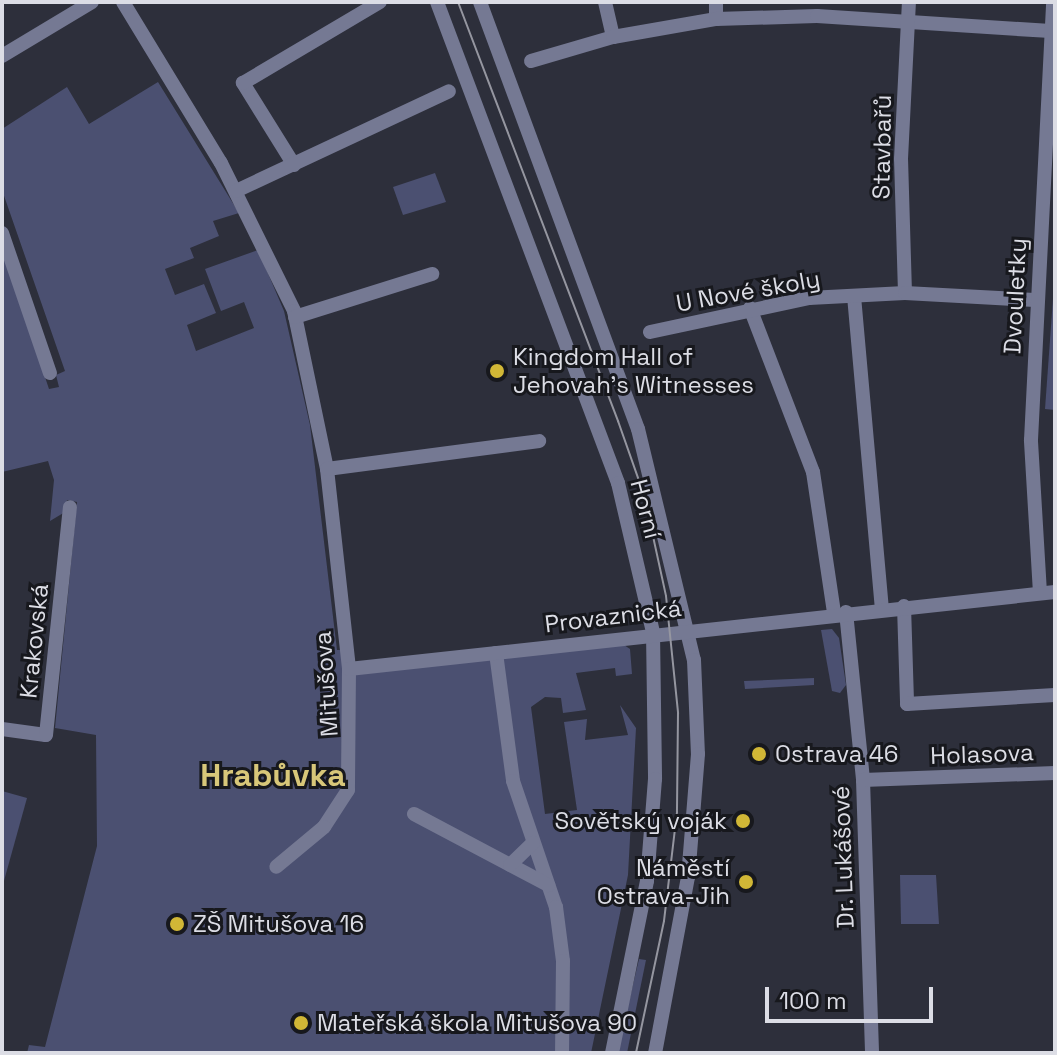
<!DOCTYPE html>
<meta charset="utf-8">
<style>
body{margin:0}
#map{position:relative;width:1057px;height:1055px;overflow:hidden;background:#2d2f3b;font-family:"Space Grotesk",sans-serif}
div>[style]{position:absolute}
.green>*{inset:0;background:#4b5071}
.street>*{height:14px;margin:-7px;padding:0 7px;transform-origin:7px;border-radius:7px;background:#757993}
.tram>*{height:2px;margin:-1px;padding:0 1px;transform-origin:1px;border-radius:1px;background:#9596a0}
.dots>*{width:22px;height:22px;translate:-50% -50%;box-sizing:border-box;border:4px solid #17181d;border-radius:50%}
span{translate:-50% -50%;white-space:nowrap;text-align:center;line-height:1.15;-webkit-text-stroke:6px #17181d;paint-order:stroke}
.street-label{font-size:24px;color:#dcdde5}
.poi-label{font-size:24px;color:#dcdde5}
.left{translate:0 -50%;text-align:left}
.right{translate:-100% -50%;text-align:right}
.district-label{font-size:32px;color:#d8c779;font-weight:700}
.frame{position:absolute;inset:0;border:4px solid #dcdde5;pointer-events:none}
.scale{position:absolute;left:765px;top:987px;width:168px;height:36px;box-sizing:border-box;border:4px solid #dcdde5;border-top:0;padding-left:10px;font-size:24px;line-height:28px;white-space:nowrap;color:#dcdde5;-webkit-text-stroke:6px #17181d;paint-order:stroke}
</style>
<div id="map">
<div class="green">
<i style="clip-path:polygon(158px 82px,239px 213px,213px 221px,219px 236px,190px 248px,194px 258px,165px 269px,175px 295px,204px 284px,216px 313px,187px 325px,196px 351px,254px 328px,244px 302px,221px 311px,205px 269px,258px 250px,284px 311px,310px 425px,337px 650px,342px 650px,345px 674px,624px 645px,630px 649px,632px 674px,616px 676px,615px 668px,576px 673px,586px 710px,563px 713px,561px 698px,545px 697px,531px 707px,545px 814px,577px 810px,564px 722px,587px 719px,585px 740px,628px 735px,620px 705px,636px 728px,628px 875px,591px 1053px,27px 1053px,29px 1045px,45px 1047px,97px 846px,96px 735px,55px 728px,77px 502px,67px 500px,65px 512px,50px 521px,54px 480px,48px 461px,2px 472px,2px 248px,49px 389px,59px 387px,56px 375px,65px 371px,2px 190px,2px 129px,67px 87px,89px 124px)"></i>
<i style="clip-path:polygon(435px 173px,446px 202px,403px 215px,393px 187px)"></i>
<i style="clip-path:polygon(1055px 271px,1055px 410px,1045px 409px)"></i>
<i style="clip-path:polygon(832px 629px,839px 638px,846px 685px,840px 693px,832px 691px,821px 630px)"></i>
<i style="clip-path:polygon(814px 678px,814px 685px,745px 689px,744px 681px)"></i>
<i style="clip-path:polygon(2px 791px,27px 798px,2px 888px)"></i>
<i style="clip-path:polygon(900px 875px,936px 875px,939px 924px,901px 924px)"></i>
<i style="clip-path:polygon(639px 959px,646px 960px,627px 1053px,617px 1053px)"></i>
</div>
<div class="street">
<i style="left:123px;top:2px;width:188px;rotate:58.7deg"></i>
<i style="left:221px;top:163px;width:165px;rotate:63.7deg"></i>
<i style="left:294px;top:311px;width:161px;rotate:78.2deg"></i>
<i style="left:327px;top:469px;width:201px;rotate:83.7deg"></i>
<i style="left:349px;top:669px;width:121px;rotate:90.5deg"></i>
<i style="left:348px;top:790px;width:44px;rotate:123deg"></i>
<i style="left:324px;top:827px;width:62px;rotate:140.2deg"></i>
<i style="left:437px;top:2px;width:514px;rotate:69.38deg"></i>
<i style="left:618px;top:483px;width:153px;rotate:76.8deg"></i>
<i style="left:653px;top:632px;width:147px;rotate:89.2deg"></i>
<i style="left:655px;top:779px;width:102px;rotate:94.5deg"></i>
<i style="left:647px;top:881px;width:176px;rotate:101.5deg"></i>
<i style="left:480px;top:2px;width:455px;rotate:69.7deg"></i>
<i style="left:638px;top:429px;width:238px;rotate:76.4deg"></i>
<i style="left:694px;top:660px;width:94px;rotate:87.6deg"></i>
<i style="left:698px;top:754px;width:123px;rotate:94.6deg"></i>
<i style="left:688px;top:877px;width:179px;rotate:100.6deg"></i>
<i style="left:605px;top:2px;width:36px;rotate:77deg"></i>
<i style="left:716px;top:2px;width:17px;rotate:90deg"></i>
<i style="left:2px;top:56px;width:105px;rotate:-31deg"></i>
<i style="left:531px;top:61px;width:85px;rotate:-16.3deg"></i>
<i style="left:613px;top:37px;width:105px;rotate:-9.9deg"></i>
<i style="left:716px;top:19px;width:101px;rotate:-1.7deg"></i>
<i style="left:817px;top:16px;width:234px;rotate:3.7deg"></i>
<i style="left:294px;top:165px;width:97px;rotate:-121.9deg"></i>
<i style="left:243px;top:83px;width:159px;rotate:-30.6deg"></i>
<i style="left:236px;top:191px;width:235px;rotate:-25.1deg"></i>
<i style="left:2px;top:233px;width:148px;rotate:71.1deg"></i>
<i style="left:905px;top:293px;width:134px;rotate:-91.7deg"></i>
<i style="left:901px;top:159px;width:157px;rotate:-87.1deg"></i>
<i style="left:854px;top:296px;width:313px;rotate:84.9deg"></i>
<i style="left:750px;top:308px;width:176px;rotate:69deg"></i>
<i style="left:813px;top:472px;width:143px;rotate:81.5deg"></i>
<i style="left:295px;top:317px;width:144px;rotate:-17.4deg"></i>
<i style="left:650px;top:332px;width:163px;rotate:-12.1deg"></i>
<i style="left:809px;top:298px;width:96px;rotate:-3deg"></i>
<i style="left:905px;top:293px;width:130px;rotate:3.1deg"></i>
<i style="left:327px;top:469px;width:214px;rotate:-7.5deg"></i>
<i style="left:1040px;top:593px;width:153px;rotate:-93.4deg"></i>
<i style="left:1031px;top:440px;width:439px;rotate:-87.1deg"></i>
<i style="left:904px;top:606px;width:98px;rotate:88.2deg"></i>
<i style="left:907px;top:704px;width:148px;rotate:-3.5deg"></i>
<i style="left:846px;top:612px;width:169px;rotate:84.2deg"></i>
<i style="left:863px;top:780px;width:273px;rotate:88.1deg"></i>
<i style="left:496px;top:653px;width:129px;rotate:82.4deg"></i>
<i style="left:513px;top:781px;width:133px;rotate:71.2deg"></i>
<i style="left:556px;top:907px;width:54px;rotate:82.6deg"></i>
<i style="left:563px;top:961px;width:92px;rotate:90.6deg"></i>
<i style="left:349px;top:669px;width:710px;rotate:-6.22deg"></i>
<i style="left:2px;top:729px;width:44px;rotate:7.8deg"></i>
<i style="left:46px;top:735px;width:229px;rotate:-84deg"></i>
<i style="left:863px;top:780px;width:192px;rotate:-2.1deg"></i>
<i style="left:414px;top:814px;width:152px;rotate:27.9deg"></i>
<i style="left:510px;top:865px;width:32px;rotate:-44deg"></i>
</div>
<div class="tram">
<i style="left:458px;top:2px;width:449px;rotate:69.1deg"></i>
<i style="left:618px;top:421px;width:78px;rotate:70.6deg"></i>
<i style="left:644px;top:495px;width:103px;rotate:77.7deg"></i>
<i style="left:666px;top:596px;width:118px;rotate:84.1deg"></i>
<i style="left:678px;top:713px;width:99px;rotate:90.6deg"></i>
<i style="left:677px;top:812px;width:110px;rotate:96.8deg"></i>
<i style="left:664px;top:921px;width:135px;rotate:102deg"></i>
</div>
<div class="dots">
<i style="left:497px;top:371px;background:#d1b736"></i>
<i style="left:759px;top:754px;background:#d1b736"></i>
<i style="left:743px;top:821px;background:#d1b736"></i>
<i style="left:746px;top:882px;background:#d1b736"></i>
<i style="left:177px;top:924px;background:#d1b736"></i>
<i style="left:301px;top:1023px;background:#d1b736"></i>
</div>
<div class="street-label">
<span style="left:882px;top:147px;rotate:-89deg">Stavbařů</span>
<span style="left:748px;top:291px;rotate:-10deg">U Nové školy</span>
<span style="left:1015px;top:296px;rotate:-87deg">Dvouletky</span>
<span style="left:646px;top:509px;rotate:75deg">Horní</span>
<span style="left:613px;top:616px;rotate:-7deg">Provaznická</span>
<span style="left:34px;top:641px;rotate:-84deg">Krakovská</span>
<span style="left:326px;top:684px;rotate:-94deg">Mitušova</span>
<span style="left:982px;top:754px;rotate:-2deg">Holasova</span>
<span style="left:843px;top:857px;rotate:-92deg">Dr. Lukášové</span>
</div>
<div class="poi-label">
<span class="left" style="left:513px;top:371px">Kingdom Hall of<br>Jehovah's Witnesses</span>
<span class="left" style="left:775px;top:754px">Ostrava 46</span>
<span class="right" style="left:727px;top:821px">Sovětský voják</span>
<span class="right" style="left:730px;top:882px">Náměstí<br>Ostrava-Jih</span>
<span class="left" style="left:193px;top:924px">ZŠ Mitušova 16</span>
<span class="left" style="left:317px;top:1023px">Mateřská škola Mitušova 90</span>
</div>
<div class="district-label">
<span style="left:273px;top:775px">Hrabůvka</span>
</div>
<div class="frame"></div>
<div class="scale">100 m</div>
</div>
